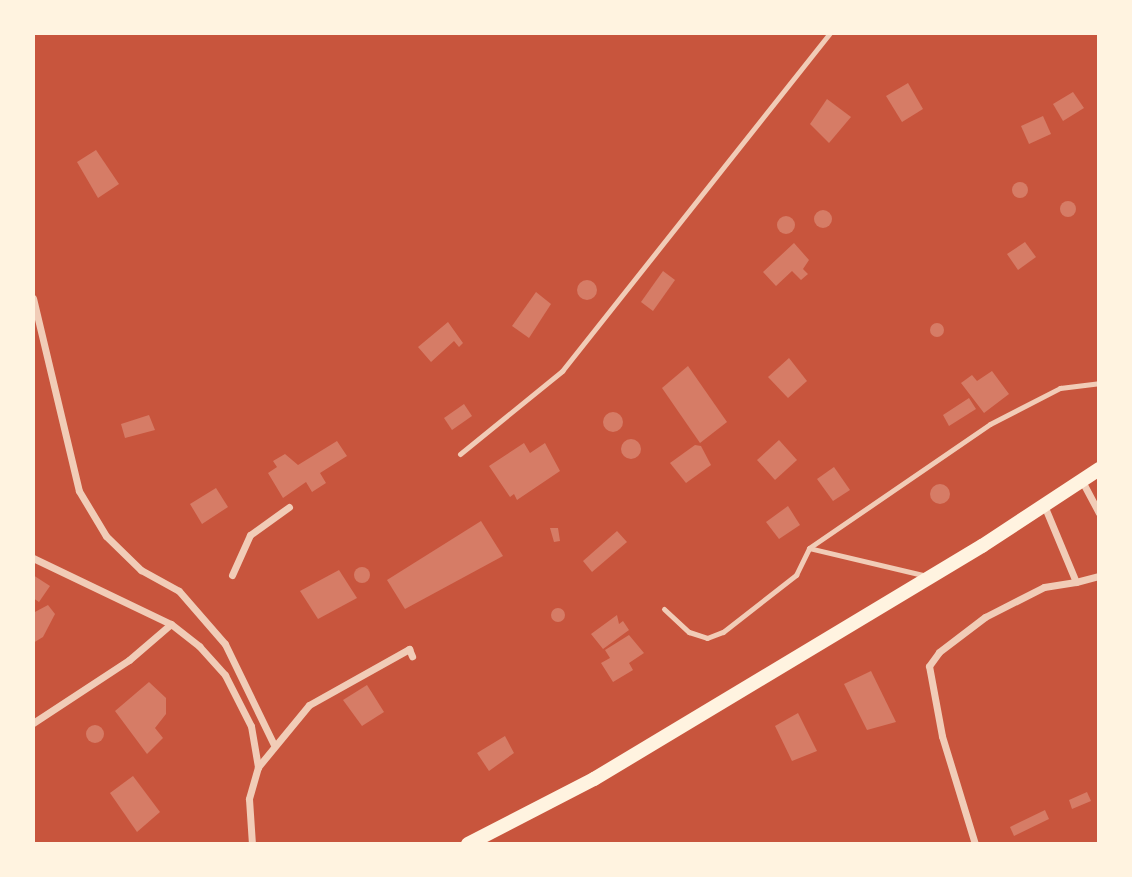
<!DOCTYPE html>
<style>
body{margin:0}
#map{position:relative;width:1132px;height:877px;overflow:hidden;background:#c8553d;font-family:"Fira Sans",sans-serif}
div>[style]{position:absolute}
.building>*{inset:0;background:#d67c66}
.round{border-radius:50%}
.service>*{height:5px;margin:-2.5px;padding:0 2.5px;transform-origin:2.5px;border-radius:2.5px;background:#f1ccb7}
.minor>*{height:7px;margin:-3.5px;padding:0 3.5px;transform-origin:3.5px;border-radius:3.5px;background:#f1ccb7}
.secondary>*{height:14px;margin:-7px;padding:0 7px;transform-origin:7px;border-radius:7px;background:#fff3e0}
span{translate:-50% -50%;white-space:nowrap;text-align:center;line-height:1.15;-webkit-text-stroke:5px #fff3e0;paint-order:stroke}
.frame{position:absolute;inset:0;border:35px solid #fff3e0;pointer-events:none}
</style>
<div id="map">
<div class="building">
<i style="clip-path:polygon(908px 83px,923px 109px,902px 122px,886px 96px)"></i>
<i style="clip-path:polygon(1073px 92px,1084px 108px,1063px 121px,1053px 104px)"></i>
<i style="clip-path:polygon(827px 99px,851px 117px,829px 143px,810px 124px)"></i>
<i style="clip-path:polygon(1043px 116px,1051px 134px,1029px 144px,1021px 126px)"></i>
<i style="clip-path:polygon(96px 150px,119px 184px,98px 198px,77px 162px)"></i>
<i class="round" style="left:1012px;top:182px;width:16px;height:16px"></i>
<i class="round" style="left:1060px;top:201px;width:16px;height:16px"></i>
<i class="round" style="left:814px;top:210px;width:18px;height:18px"></i>
<i class="round" style="left:777px;top:216px;width:18px;height:18px"></i>
<i style="clip-path:polygon(1025px 242px,1036px 257px,1018px 270px,1007px 254px)"></i>
<i style="clip-path:polygon(794px 243px,809px 260px,803px 269px,808px 274px,801px 280px,792px 271px,776px 286px,763px 272px)"></i>
<i style="clip-path:polygon(663px 271px,675px 280px,653px 311px,641px 302px)"></i>
<i class="round" style="left:577px;top:280px;width:20px;height:20px"></i>
<i style="clip-path:polygon(536px 292px,551px 304px,529px 338px,512px 326px)"></i>
<i style="clip-path:polygon(448px 322px,463px 343px,459px 347px,454px 341px,431px 362px,418px 347px)"></i>
<i class="round" style="left:930px;top:323px;width:14px;height:14px"></i>
<i style="clip-path:polygon(789px 358px,807px 381px,788px 398px,768px 377px)"></i>
<i style="clip-path:polygon(688px 366px,727px 422px,700px 443px,662px 388px)"></i>
<i style="clip-path:polygon(992px 371px,1009px 394px,984px 413px,961px 383px,972px 375px,977px 381px)"></i>
<i style="clip-path:polygon(969px 398px,976px 409px,949px 426px,943px 415px)"></i>
<i style="clip-path:polygon(464px 404px,472px 416px,452px 430px,444px 418px)"></i>
<i class="round" style="left:603px;top:412px;width:20px;height:20px"></i>
<i style="clip-path:polygon(149px 415px,155px 430px,125px 438px,121px 424px)"></i>
<i class="round" style="left:621px;top:439px;width:20px;height:20px"></i>
<i style="clip-path:polygon(779px 440px,797px 460px,775px 480px,757px 460px)"></i>
<i style="clip-path:polygon(337px 441px,347px 456px,320px 473px,326px 483px,312px 492px,306px 482px,283px 498px,268px 473px,277px 467px,273px 461px,285px 454px,298px 465px)"></i>
<i style="clip-path:polygon(524px 443px,530px 453px,545px 443px,560px 471px,517px 500px,514px 494px,510px 497px,489px 466px)"></i>
<i style="clip-path:polygon(695px 445px,701px 446px,711px 465px,686px 483px,670px 463px)"></i>
<i style="clip-path:polygon(834px 467px,850px 490px,833px 501px,817px 479px)"></i>
<i class="round" style="left:930px;top:484px;width:20px;height:20px"></i>
<i style="clip-path:polygon(216px 488px,228px 507px,202px 524px,190px 504px)"></i>
<i style="clip-path:polygon(788px 506px,800px 525px,779px 539px,766px 522px)"></i>
<i style="clip-path:polygon(481px 521px,503px 556px,405px 609px,387px 580px)"></i>
<i style="clip-path:polygon(550px 528px,558px 528px,560px 541px,554px 542px)"></i>
<i style="clip-path:polygon(617px 531px,627px 542px,592px 572px,583px 561px)"></i>
<i class="round" style="left:354px;top:567px;width:16px;height:16px"></i>
<i style="clip-path:polygon(339px 570px,357px 598px,318px 619px,300px 591px)"></i>
<i style="clip-path:polygon(33px 575px,50px 586px,39px 602px,33px 598px)"></i>
<i style="clip-path:polygon(48px 605px,55px 614px,43px 637px,33px 643px,33px 613px)"></i>
<i class="round" style="left:551px;top:608px;width:14px;height:14px"></i>
<i style="clip-path:polygon(617px 615px,619px 624px,623px 621px,629px 630px,603px 649px,591px 634px)"></i>
<i style="clip-path:polygon(629px 635px,644px 653px,629px 663px,633px 670px,613px 682px,601px 663px,610px 658px,605px 650px)"></i>
<i style="clip-path:polygon(871px 671px,896px 722px,867px 730px,844px 684px)"></i>
<i style="clip-path:polygon(149px 682px,166px 698px,166px 714px,155px 728px,163px 738px,147px 754px,115px 711px)"></i>
<i style="clip-path:polygon(367px 685px,384px 712px,362px 726px,343px 700px)"></i>
<i style="clip-path:polygon(798px 713px,817px 751px,792px 761px,775px 726px)"></i>
<i class="round" style="left:86px;top:725px;width:18px;height:18px"></i>
<i style="clip-path:polygon(505px 736px,514px 753px,489px 771px,477px 753px)"></i>
<i style="clip-path:polygon(133px 776px,160px 812px,137px 832px,110px 793px)"></i>
<i style="clip-path:polygon(1087px 792px,1091px 801px,1072px 809px,1069px 800px)"></i>
<i style="clip-path:polygon(1045px 810px,1049px 819px,1014px 836px,1010px 827px)"></i>
</div>
<div class="service">
<i style="left:460px;top:454px;width:132px;rotate:-39.1deg"></i>
<i style="left:562px;top:371px;width:431px;rotate:-51.6deg"></i>
<i style="left:927px;top:576px;width:121px;rotate:-166.7deg"></i>
<i style="left:809px;top:548px;width:219px;rotate:-34.4deg"></i>
<i style="left:990px;top:424px;width:79px;rotate:-27.2deg"></i>
<i style="left:1060px;top:388px;width:39px;rotate:-7deg"></i>
<i style="left:664px;top:609px;width:34px;rotate:43deg"></i>
<i style="left:689px;top:632px;width:19px;rotate:18deg"></i>
<i style="left:707px;top:638px;width:17px;rotate:-21deg"></i>
<i style="left:723px;top:632px;width:93px;rotate:-38deg"></i>
<i style="left:796px;top:575px;width:30px;rotate:-64deg"></i>
</div>
<div class="minor">
<i style="left:33px;top:298px;width:198px;rotate:76.6deg"></i>
<i style="left:79px;top:491px;width:52px;rotate:59deg"></i>
<i style="left:106px;top:536px;width:49px;rotate:44.2deg"></i>
<i style="left:141px;top:570px;width:43px;rotate:28.9deg"></i>
<i style="left:179px;top:591px;width:70px;rotate:49deg"></i>
<i style="left:225px;top:644px;width:112px;rotate:64.1deg"></i>
<i style="left:1082px;top:481px;width:36px;rotate:62deg"></i>
<i style="left:33px;top:558px;width:153px;rotate:25.6deg"></i>
<i style="left:171px;top:624px;width:36px;rotate:38deg"></i>
<i style="left:199px;top:646px;width:39px;rotate:48deg"></i>
<i style="left:225px;top:675px;width:57px;rotate:63deg"></i>
<i style="left:251px;top:726px;width:42px;rotate:80.3deg"></i>
<i style="left:258px;top:767px;width:33px;rotate:106deg"></i>
<i style="left:249px;top:799px;width:45px;rotate:86.2deg"></i>
<i style="left:232px;top:575px;width:44px;rotate:-65.8deg"></i>
<i style="left:250px;top:535px;width:48px;rotate:-35.7deg"></i>
<i style="left:1076px;top:582px;width:24px;rotate:-15deg"></i>
<i style="left:33px;top:723px;width:115px;rotate:-33.3deg"></i>
<i style="left:129px;top:660px;width:55px;rotate:-40.6deg"></i>
<i style="left:258px;top:767px;width:80px;rotate:-50.6deg"></i>
<i style="left:309px;top:705px;width:115px;rotate:-29.2deg"></i>
<i style="left:409px;top:649px;width:8px;rotate:67deg"></i>
<i style="left:975px;top:844px;width:113px;rotate:-107deg"></i>
<i style="left:942px;top:736px;width:71px;rotate:-100.5deg"></i>
<i style="left:929px;top:666px;width:17px;rotate:-54deg"></i>
<i style="left:939px;top:652px;width:58px;rotate:-37.3deg"></i>
<i style="left:985px;top:617px;width:66px;rotate:-27deg"></i>
<i style="left:1044px;top:587px;width:32px;rotate:-9deg"></i>
<i style="left:1076px;top:582px;width:83px;rotate:-112.6deg"></i>
</div>
<div class="secondary">
<i style="left:468px;top:844px;width:142px;rotate:-27.3deg"></i>
<i style="left:594px;top:779px;width:453px;rotate:-31deg"></i>
<i style="left:982px;top:546px;width:140px;rotate:-33.3deg"></i>
</div>
<div class="frame"></div>
</div>
